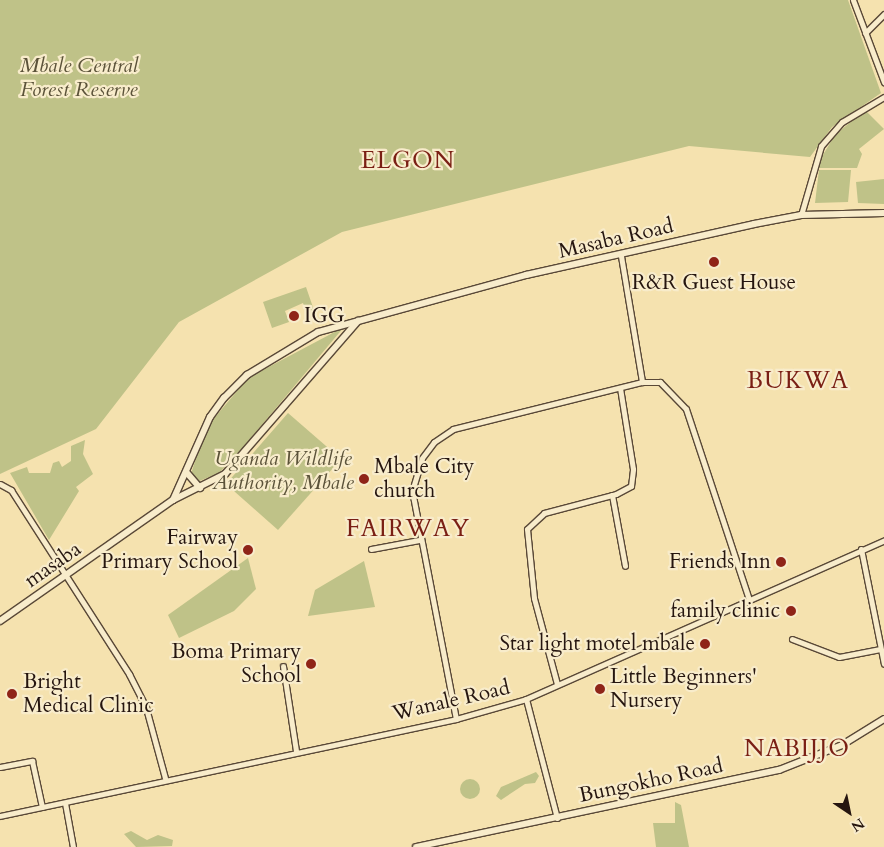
<!DOCTYPE html>
<style>
body{margin:0}
#map{position:relative;width:884px;height:847px;overflow:hidden;background:#f5e2af;font-family:Cardo,serif}
div>[style]{position:absolute}
.green>*{inset:0;background:#bfc288}
.round{border-radius:50%}
.roads{filter:drop-shadow(1px 0 #594837) drop-shadow(-1px 0 #594837) drop-shadow(0 1px #594837) drop-shadow(0 -1px #594837)}
.minor>*{height:5px;margin:-2.5px;padding:0 2.5px;transform-origin:2.5px;border-radius:2.5px;background:#f8eccb}
.tertiary>*{height:6px;margin:-3px;padding:0 3px;transform-origin:3px;border-radius:3px;background:#f8eccb}
.dots>*{width:14px;height:14px;translate:-50% -50%;box-sizing:border-box;border:2px solid #f8eccb;border-radius:50%}
span{translate:-50% -50%;white-space:nowrap;text-align:center;line-height:1.15;-webkit-text-stroke:4.5px #f8eccb;paint-order:stroke}
.park-label{font-size:21px;color:#5b5239;font-style:italic}
.street-label{font-size:21px;color:#25150f}
.poi-label{font-size:21px;color:#25150f}
.left{translate:0 -50%;text-align:left}
.right{translate:-100% -50%;text-align:right}
.quarter-label{font-size:24px;color:#7a1f14;letter-spacing:1px}
.north{position:absolute;left:824px;top:787px;width:50px;height:50px;-webkit-text-stroke:4px #f8eccb;paint-order:stroke;rotate:146deg;font-size:14px;font-weight:700;line-height:20px;text-align:center;color:#25150f}
.north::after{content:'';display:block;margin:auto;width:18px;height:22px;background:#25150f;clip-path:polygon(50% 0,100% 100%,50% 72%,0 100%)}
</style>
<div id="map">
<div class="green">
<i style="clip-path:polygon(0 0,848px 0,881px 93px,832px 127px,810px 157px,689px 146px,342px 232px,179px 322px,96px 429px,0 474px)"></i>
<i style="clip-path:polygon(865px 110px,884px 129px,859px 149px,862px 154px,857px 168px,815px 168px,835px 135px)"></i>
<i style="clip-path:polygon(819px 170px,851px 170px,848px 202px,815px 203px)"></i>
<i style="clip-path:polygon(884px 179px,884px 204px,858px 203px,856px 182px)"></i>
<i style="clip-path:polygon(306px 287px,316px 316px,309px 319px,303px 303px,285px 311px,289px 322px,272px 328px,263px 302px)"></i>
<i style="clip-path:polygon(344px 327px,240px 451px,219px 473px,197px 482px,191px 474px,205px 429px,248px 378px)"></i>
<i style="clip-path:polygon(288px 413px,341px 459px,278px 530px,226px 484px)"></i>
<i style="clip-path:polygon(85px 440px,83px 454px,93px 474px,76px 487px,79px 491px,49px 540px,10px 473px,27px 467px,29px 473px,50px 473px,53px 463px,59px 461px,62px 467px,71px 461px,71px 446px)"></i>
<i style="clip-path:polygon(248px 558px,256px 589px,234px 611px,179px 638px,168px 615px)"></i>
<i style="clip-path:polygon(364px 561px,375px 607px,308px 616px,315px 590px)"></i>
<i style="clip-path:polygon(536px 772px,539px 776px,535px 783px,525px 784px,501px 800px,496px 796px,501px 787px)"></i>
<i class="round" style="left:460px;top:779px;width:20px;height:20px"></i>
<i style="clip-path:polygon(675px 802px,681px 805px,689px 847px,656px 847px,653px 823px,675px 823px)"></i>
<i style="clip-path:polygon(131px 831px,147px 840px,158px 835px,173px 840px,172px 846px,136px 847px,124px 834px)"></i>
</div>
<div class="roads">
<div class="minor">
<i style="left:853px;top:0;width:88px;rotate:69.3deg"></i>
<i style="left:865px;top:33px;width:27px;rotate:-45deg"></i>
<i style="left:801px;top:215px;width:72px;rotate:-73.8deg"></i>
<i style="left:821px;top:146px;width:32px;rotate:-49deg"></i>
<i style="left:842px;top:122px;width:49px;rotate:-30.8deg"></i>
<i style="left:621px;top:256px;width:128px;rotate:80.5deg"></i>
<i style="left:0;top:484px;width:13px;rotate:29deg"></i>
<i style="left:11px;top:490px;width:219px;rotate:57.3deg"></i>
<i style="left:129px;top:674px;width:38px;rotate:63deg"></i>
<i style="left:146px;top:708px;width:73px;rotate:74.8deg"></i>
<i style="left:612px;top:495px;width:72px;rotate:79.6deg"></i>
<i style="left:371px;top:549px;width:49px;rotate:-10.6deg"></i>
<i style="left:861px;top:549px;width:117px;rotate:78.7deg"></i>
<i style="left:792px;top:639px;width:50px;rotate:21deg"></i>
<i style="left:839px;top:657px;width:42px;rotate:-11deg"></i>
<i style="left:283px;top:666px;width:86px;rotate:81.3deg"></i>
<i style="left:557px;top:684px;width:89px;rotate:-105deg"></i>
<i style="left:534px;top:598px;width:69px;rotate:-95.8deg"></i>
<i style="left:527px;top:529px;width:23px;rotate:-43deg"></i>
<i style="left:544px;top:513px;width:74px;rotate:-14.8deg"></i>
<i style="left:616px;top:494px;width:17px;rotate:-28deg"></i>
<i style="left:631px;top:486px;width:17px;rotate:-83deg"></i>
<i style="left:633px;top:469px;width:82px;rotate:-99.1deg"></i>
<i style="left:526px;top:699px;width:123px;rotate:75.4deg"></i>
<i style="left:456px;top:719px;width:232px;rotate:-100.9deg"></i>
<i style="left:412px;top:491px;width:34px;rotate:-73deg"></i>
<i style="left:422px;top:458px;width:20px;rotate:-53deg"></i>
<i style="left:434px;top:442px;width:23px;rotate:-34deg"></i>
<i style="left:453px;top:429px;width:195px;rotate:-14deg"></i>
<i style="left:642px;top:382px;width:18px"></i>
<i style="left:660px;top:382px;width:37px;rotate:46deg"></i>
<i style="left:686px;top:409px;width:200px;rotate:71.7deg"></i>
<i style="left:0;top:767px;width:33px;rotate:-11deg"></i>
<i style="left:32px;top:761px;width:47px;rotate:77.7deg"></i>
<i style="left:65px;top:803px;width:45px;rotate:79.7deg"></i>
<i style="left:0;top:816px;width:466px;rotate:-12deg"></i>
<i style="left:456px;top:719px;width:73px;rotate:-15.9deg"></i>
<i style="left:526px;top:699px;width:392px;rotate:-23.9deg"></i>
</div>
<div class="tertiary">
<i style="left:187px;top:473px;width:20px;rotate:49deg"></i>
<i style="left:173px;top:500px;width:91px;rotate:-66deg"></i>
<i style="left:210px;top:417px;width:24px;rotate:-54deg"></i>
<i style="left:224px;top:398px;width:33px;rotate:-45deg"></i>
<i style="left:247px;top:375px;width:83px;rotate:-31.2deg"></i>
<i style="left:318px;top:332px;width:216px;rotate:-15.3deg"></i>
<i style="left:526px;top:275px;width:234px;rotate:-12.6deg"></i>
<i style="left:754px;top:224px;width:48px;rotate:-10.8deg"></i>
<i style="left:801px;top:215px;width:83px;rotate:-1.4deg"></i>
<i style="left:0;top:621px;width:211px;rotate:-35deg"></i>
<i style="left:173px;top:500px;width:58px;rotate:-26.6deg"></i>
<i style="left:225px;top:474px;width:203px;rotate:-49deg"></i>
<i style="left:416px;top:847px;width:371px;rotate:-12deg"></i>
<i style="left:779px;top:770px;width:68px;rotate:-21.6deg"></i>
<i style="left:842px;top:745px;width:49px;rotate:-31.8deg"></i>
</div>
</div>
<div class="dots">
<i style="left:714px;top:262px;background:#8f2418"></i>
<i style="left:294px;top:316px;background:#8f2418"></i>
<i style="left:364px;top:479px;background:#8f2418"></i>
<i style="left:248px;top:550px;background:#8f2418"></i>
<i style="left:781px;top:562px;background:#8f2418"></i>
<i style="left:791px;top:611px;background:#8f2418"></i>
<i style="left:705px;top:644px;background:#8f2418"></i>
<i style="left:311px;top:664px;background:#8f2418"></i>
<i style="left:600px;top:689px;background:#8f2418"></i>
<i style="left:12px;top:694px;background:#8f2418"></i>
</div>
<div class="park-label">
<span style="left:79px;top:78px">Mbale Central<br>Forest Reserve</span>
<span style="left:283px;top:471px">Uganda Wildlife<br>Authority, Mbale</span>
</div>
<div class="street-label">
<span style="left:616px;top:239px;rotate:-13deg">Masaba Road</span>
<span style="left:53px;top:565px;rotate:-35deg">masaba</span>
<span style="left:451px;top:701px;rotate:-13deg">Wanale Road</span>
<span style="left:651px;top:781px;rotate:-12deg">Bungokho Road</span>
</div>
<div class="poi-label">
<span style="left:714px;top:283px">R&amp;R Guest House</span>
<span class="left" style="left:304px;top:316px">IGG</span>
<span class="left" style="left:374px;top:479px">Mbale City<br>church</span>
<span class="right" style="left:238px;top:550px">Fairway<br>Primary School</span>
<span class="right" style="left:771px;top:562px">Friends Inn</span>
<span class="right" style="left:780px;top:611px">family clinic</span>
<span class="right" style="left:695px;top:644px">Star light motel mbale</span>
<span class="right" style="left:301px;top:664px">Boma Primary<br>School</span>
<span class="left" style="left:610px;top:689px">Little Beginners'<br>Nursery</span>
<span class="left" style="left:23px;top:694px">Bright<br>Medical Clinic</span>
</div>
<div class="quarter-label">
<span style="left:408px;top:161px">ELGON</span>
<span style="left:798px;top:381px">BUKWA</span>
<span style="left:408px;top:529px">FAIRWAY</span>
<span style="left:797px;top:749px">NABIJJO</span>
</div>
<div class="north">N</div>
</div>
